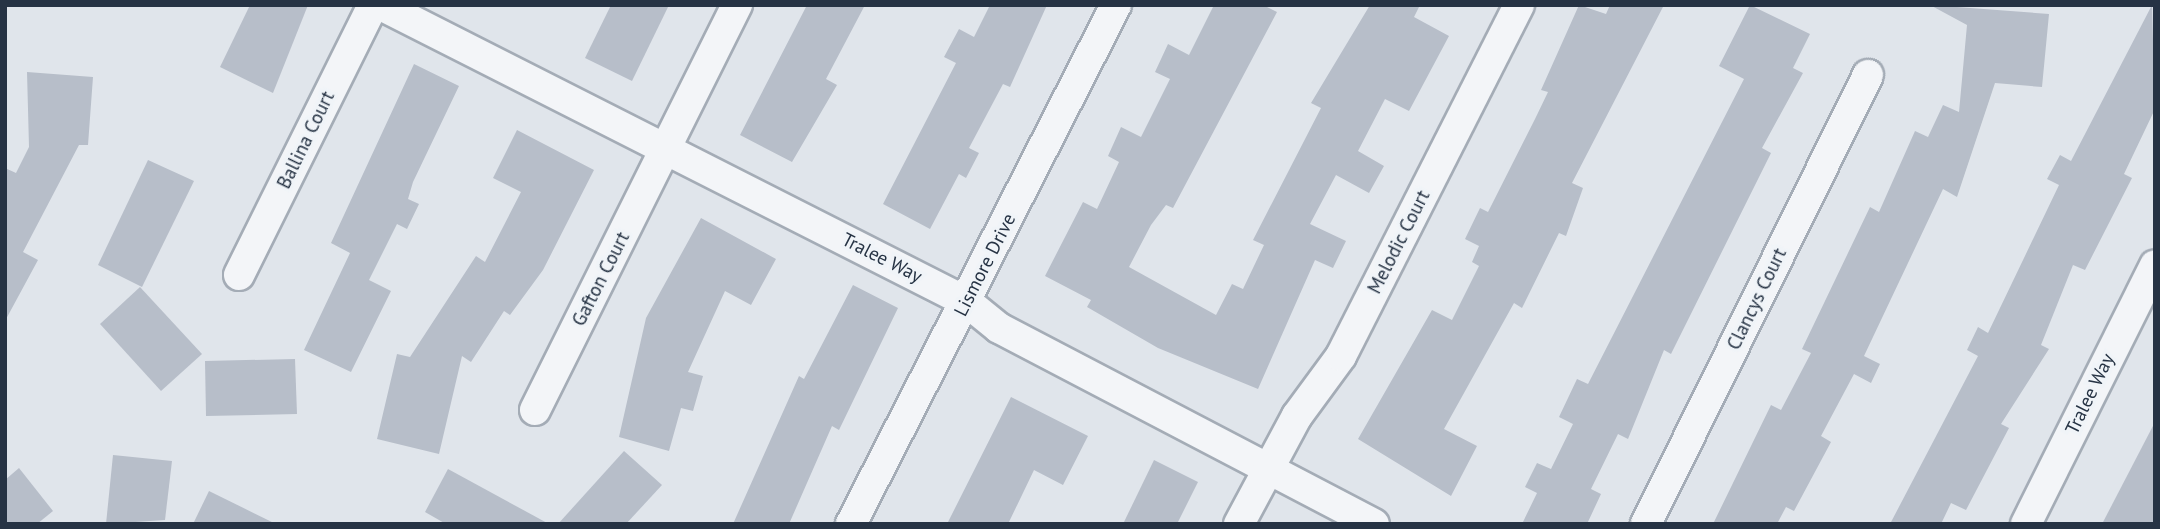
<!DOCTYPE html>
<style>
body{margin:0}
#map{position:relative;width:2160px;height:529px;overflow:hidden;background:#e0e5eb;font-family:"PT Sans",sans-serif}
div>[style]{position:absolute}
.building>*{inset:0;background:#b7bec9}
.roads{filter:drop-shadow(2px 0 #a4acb6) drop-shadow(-2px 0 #a4acb6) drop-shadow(0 2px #a4acb6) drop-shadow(0 -2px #a4acb6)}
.minor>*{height:30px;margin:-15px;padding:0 15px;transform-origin:15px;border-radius:15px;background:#f3f5f8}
span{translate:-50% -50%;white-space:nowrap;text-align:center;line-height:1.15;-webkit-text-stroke:7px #f0f4f8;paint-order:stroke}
.street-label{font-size:19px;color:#263344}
.frame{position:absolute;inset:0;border:7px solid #263344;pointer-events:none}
</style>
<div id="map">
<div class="building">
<i style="clip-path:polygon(250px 5px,308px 5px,273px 93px,220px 67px)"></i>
<i style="clip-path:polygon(611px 5px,669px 5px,632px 81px,585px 58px)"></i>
<i style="clip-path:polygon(807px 5px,865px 5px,826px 79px,837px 85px,792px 162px,740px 135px)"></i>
<i style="clip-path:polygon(990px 5px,1047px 5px,1010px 87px,1003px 84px,969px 148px,979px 153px,966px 178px,959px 174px,930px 229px,883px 204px,956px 63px,944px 57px,959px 29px,974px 37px)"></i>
<i style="clip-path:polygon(1214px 5px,1263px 5px,1277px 12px,1173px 208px,1166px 205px,1151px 225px,1129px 267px,1216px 315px,1232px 284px,1243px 289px,1264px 245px,1253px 240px,1321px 108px,1311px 103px,1370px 5px,1420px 5px,1414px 17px,1449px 36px,1409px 111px,1385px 99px,1358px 151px,1384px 166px,1369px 193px,1336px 175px,1310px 224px,1346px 241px,1333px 268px,1315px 260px,1258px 389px,1158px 348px,1087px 307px,1091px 300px,1045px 276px,1083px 202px,1097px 209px,1119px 162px,1108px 156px,1121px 127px,1141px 137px,1170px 79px,1155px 72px,1168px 44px,1189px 55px)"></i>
<i style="clip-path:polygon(1579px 5px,1606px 14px,1610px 5px,1664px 5px,1572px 183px,1583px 188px,1566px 236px,1559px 233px,1522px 308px,1514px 303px,1444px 429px,1477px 446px,1451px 496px,1358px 439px,1432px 310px,1452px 320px,1479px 266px,1472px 262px,1479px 246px,1465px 239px,1480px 208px,1488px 212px,1535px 119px,1548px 92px,1541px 90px)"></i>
<i style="clip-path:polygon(1750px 5px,1810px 34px,1793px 68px,1803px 73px,1762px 148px,1771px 153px,1671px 354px,1664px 350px,1628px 439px,1618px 434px,1591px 489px,1601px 494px,1587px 524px,1522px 524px,1537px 493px,1525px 487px,1537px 463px,1551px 469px,1573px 424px,1559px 417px,1577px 379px,1588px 384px,1744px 79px,1719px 66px)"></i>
<i style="clip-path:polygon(1930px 5px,2049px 14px,2042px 87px,1995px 83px,1957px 197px,1943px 189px,1864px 356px,1880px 364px,1871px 383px,1854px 374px,1821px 436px,1831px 442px,1794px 511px,1786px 507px,1777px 524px,1713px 524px,1771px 405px,1781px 410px,1811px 353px,1802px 349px,1870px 207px,1879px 212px,1915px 131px,1928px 137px,1943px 105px,1959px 112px,1967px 25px)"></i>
<i style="clip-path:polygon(2152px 5px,2155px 109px,2124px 174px,2132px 178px,2085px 270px,2073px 265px,2041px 345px,2049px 349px,2001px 424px,2009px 428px,1966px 510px,1951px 503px,1941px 524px,1890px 524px,1978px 356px,1967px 350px,1978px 327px,1988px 333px,2059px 185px,2047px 179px,2060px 155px,2071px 161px)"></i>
<i style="clip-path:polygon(414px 64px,459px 86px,413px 182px,408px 199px,419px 204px,407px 229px,397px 224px,369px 280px,391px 291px,351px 372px,304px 350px,350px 253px,331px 243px)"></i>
<i style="clip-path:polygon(27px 72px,93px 77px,88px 145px,79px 145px,23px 252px,38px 260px,5px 321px,5px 168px,16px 173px,29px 147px)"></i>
<i style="clip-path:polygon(517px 130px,594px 170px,543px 270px,510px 315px,504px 311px,471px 362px,462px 356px,439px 454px,377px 439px,397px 354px,410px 357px,476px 256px,485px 262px,521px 192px,493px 178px)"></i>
<i style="clip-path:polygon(148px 160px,194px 181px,142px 287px,98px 265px)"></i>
<i style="clip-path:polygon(701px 218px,776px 259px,751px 305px,725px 291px,688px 372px,703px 376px,693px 411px,681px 408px,669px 451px,619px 437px,646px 318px)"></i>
<i style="clip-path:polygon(853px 285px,898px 308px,839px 430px,832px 426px,789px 524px,733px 524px,799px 376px,804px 379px)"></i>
<i style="clip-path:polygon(140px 287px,202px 354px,161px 391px,100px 324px)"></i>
<i style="clip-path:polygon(295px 359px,297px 414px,206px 416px,205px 361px)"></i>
<i style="clip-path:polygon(1011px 397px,1088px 436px,1063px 485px,1034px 470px,1008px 524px,947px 524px)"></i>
<i style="clip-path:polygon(2155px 422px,2155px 524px,2102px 524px)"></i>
<i style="clip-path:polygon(624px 451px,662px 485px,626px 524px,558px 524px)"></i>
<i style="clip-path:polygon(113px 455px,172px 461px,165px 520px,106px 524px)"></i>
<i style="clip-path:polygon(1154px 460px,1198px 482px,1177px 524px,1123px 524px)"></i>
<i style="clip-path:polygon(19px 468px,53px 511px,37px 524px,5px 524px,5px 480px)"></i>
<i style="clip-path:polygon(448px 469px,549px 524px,446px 524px,425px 512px)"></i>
<i style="clip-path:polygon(209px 491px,276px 524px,193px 524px)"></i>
</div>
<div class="roads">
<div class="minor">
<i style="left:381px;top:5px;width:657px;rotate:26.88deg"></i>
<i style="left:967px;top:302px;width:41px;rotate:39.1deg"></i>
<i style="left:999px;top:328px;width:423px;rotate:27.6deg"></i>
<i style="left:239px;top:275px;width:301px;rotate:-63.6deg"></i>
<i style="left:535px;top:410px;width:453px;rotate:-63.5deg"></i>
<i style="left:851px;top:524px;width:583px;rotate:-62.95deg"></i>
<i style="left:1239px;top:524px;width:123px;rotate:-61.8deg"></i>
<i style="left:1297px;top:416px;width:74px;rotate:-53.7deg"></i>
<i style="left:1341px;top:356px;width:394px;rotate:-63.1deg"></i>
<i style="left:1646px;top:524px;width:501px;rotate:-63.69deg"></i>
<i style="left:2026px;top:524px;width:289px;rotate:-63.5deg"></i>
</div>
</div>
<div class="street-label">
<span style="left:306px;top:140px;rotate:-64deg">Ballina Court</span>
<span style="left:1399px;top:242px;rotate:-63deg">Melodic Court</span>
<span style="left:882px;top:258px;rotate:27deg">Tralee Way</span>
<span style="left:985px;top:265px;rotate:-63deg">Lismore Drive</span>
<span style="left:601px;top:279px;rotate:-63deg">Gafton Court</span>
<span style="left:1757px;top:299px;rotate:-64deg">Clancys Court</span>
<span style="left:2090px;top:394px;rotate:-64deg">Tralee Way</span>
</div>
<div class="frame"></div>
</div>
